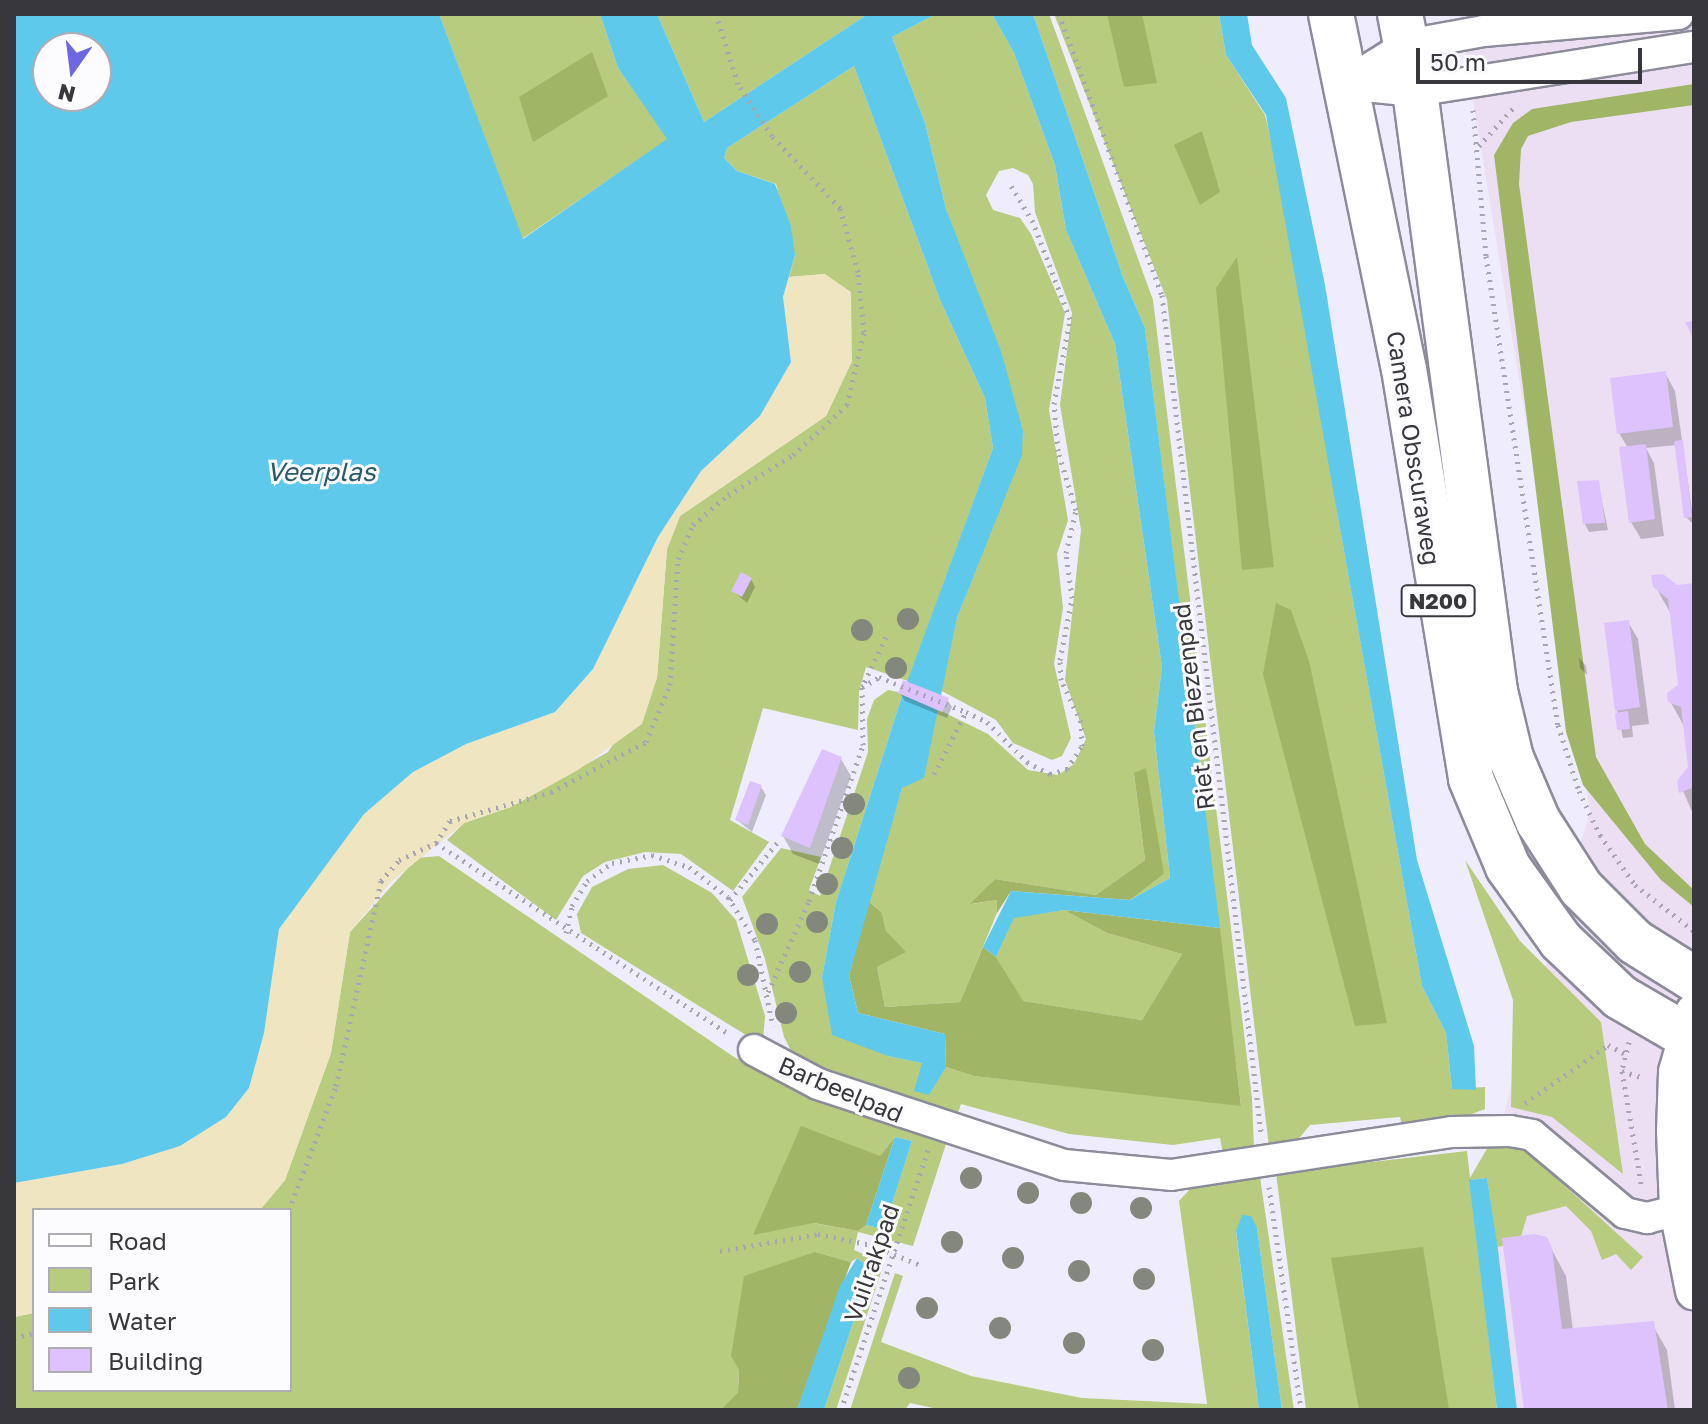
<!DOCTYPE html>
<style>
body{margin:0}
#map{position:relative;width:1708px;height:1424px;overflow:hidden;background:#efedfd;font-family:"Golos Text",sans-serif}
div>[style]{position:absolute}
.industrial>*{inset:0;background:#eddff3}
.green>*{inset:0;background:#b7cc7f}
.forest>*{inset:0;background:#a0b565}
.sand>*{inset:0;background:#efe5c0}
.water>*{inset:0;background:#5fc9eb}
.shadow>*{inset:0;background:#0003}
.building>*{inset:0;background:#ddc2fe}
.path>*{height:5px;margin-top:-2.5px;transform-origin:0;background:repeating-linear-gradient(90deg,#a6a5b1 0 2px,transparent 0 8px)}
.roads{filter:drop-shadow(2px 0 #8c8b99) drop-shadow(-2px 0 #8c8b99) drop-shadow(0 2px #8c8b99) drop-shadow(0 -2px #8c8b99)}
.minor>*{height:30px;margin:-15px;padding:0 15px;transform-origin:15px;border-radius:15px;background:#fff}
.tertiary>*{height:36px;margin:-18px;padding:0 18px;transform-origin:18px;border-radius:18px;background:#fff}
.primary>*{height:44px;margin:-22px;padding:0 22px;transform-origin:22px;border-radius:22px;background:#fff}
.trees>*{width:22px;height:22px;margin:-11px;border-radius:50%;background:#84887c}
span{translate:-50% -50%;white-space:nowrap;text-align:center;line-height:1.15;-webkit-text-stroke:6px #fcfcff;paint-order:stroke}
.shield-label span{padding:2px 6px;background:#fcfcff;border:2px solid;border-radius:6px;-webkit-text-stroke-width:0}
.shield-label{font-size:22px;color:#38373e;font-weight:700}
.street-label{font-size:24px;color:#38373e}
.water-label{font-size:26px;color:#2c5968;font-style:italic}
.frame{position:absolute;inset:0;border:16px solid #38373e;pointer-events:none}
.legend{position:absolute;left:32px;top:1208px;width:260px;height:184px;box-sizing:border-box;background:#fcfcff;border:2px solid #aeadb2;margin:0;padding:10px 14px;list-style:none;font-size:24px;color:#38373e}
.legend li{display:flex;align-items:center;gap:16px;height:40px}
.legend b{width:40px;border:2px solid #aeadb2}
.north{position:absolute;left:32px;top:32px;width:80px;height:80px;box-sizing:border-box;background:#fcfcff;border:2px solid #aeadb2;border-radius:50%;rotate:194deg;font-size:22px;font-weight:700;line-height:32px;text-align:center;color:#38373e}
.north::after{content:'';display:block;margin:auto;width:28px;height:36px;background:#6d68e2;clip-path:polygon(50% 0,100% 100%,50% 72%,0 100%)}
.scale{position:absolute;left:1416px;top:48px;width:226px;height:36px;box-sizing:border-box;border:4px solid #38373e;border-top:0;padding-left:10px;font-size:24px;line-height:28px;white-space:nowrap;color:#38373e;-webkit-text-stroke:6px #fcfcff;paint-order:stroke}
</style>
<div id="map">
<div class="industrial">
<i style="clip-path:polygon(1459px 14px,1694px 14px,1694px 1410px,1510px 1410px,1482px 1190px,1590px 811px)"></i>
</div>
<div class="green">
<i style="clip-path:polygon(439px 14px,600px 14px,618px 68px,668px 139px,522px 239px)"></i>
<i style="clip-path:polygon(657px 14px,868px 14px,704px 122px)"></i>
<i style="clip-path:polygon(936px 14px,992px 14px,1014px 53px,1055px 165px,1066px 230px,1115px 344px,1162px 667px,1154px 731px,1170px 878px,1130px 900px,1164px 874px,1134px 773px,1145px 860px,1096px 895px,995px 879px,972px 904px,997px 900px,997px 913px,960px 1002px,885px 1007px,877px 967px,905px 952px,886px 931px,882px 913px,868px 901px,902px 788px,915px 779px,935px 708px,988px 734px,1028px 770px,1058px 775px,1074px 764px,1086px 739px,1065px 680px,1081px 530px,1060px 405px,1072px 313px,1035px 212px,1033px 184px,1028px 175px,1013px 168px,999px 171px,986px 195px,993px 210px,1020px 218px,1031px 234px,1065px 313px,1049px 410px,1068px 520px,1057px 554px,1063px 608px,1054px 664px,1071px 738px,1062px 756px,1052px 760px,1013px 743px,996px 720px,940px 690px,957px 618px,1021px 455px,1023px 432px,946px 209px,925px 123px,892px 37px)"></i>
<i style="clip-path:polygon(1033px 14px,1049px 14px,1153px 300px,1252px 1098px,1254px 1149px,1223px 1154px,1220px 1138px,1173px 1145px,1069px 1134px,961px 1104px,956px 1119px,798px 1064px,784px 1037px,765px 959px,742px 897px,781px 848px,821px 857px,809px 890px,820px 896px,868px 752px,867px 719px,874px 700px,888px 690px,903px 693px,836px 902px,822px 977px,888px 1056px,923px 1063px,928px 1095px,946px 1067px,974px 1076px,1241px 1105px,1145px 328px,1123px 277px)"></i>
<i style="clip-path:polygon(1054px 14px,1219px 14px,1226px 55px,1265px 115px,1296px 243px,1339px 522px,1422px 986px,1446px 1033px,1452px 1089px,1485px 1087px,1485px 1109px,1467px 1116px,1402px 1126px,1400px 1117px,1310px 1125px,1296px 1142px,1269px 1147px,1167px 300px)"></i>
<i style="clip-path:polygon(854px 66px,940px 300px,985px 398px,993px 448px,908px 681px,866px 667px,859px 692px,858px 730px,763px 708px,730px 820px,769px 842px,733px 891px,681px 854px,645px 852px,605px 862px,583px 876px,556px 920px,447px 840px,464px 823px,511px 807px,608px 752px,657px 678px,667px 549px,680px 516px,826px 416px,852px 361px,825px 274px,789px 277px,795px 255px,776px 184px,737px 171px,724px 158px,727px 148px)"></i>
<i style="clip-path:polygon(evenodd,439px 856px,734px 1057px,778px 1081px,946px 1144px,913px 1246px,858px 1232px,854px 1250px,884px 1263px,836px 1410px,824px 1410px,871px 1269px,857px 1258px,851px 1262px,815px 1252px,739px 1370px,738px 1392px,720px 1410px,14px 1410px,14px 1317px,34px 1313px,34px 1390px,290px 1390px,290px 1210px,260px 1210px,285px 1180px,331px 1053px,350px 932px,417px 858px,439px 856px,895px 1137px,912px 1141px,884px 1229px,866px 1225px,858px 1231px,813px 1223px,753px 1234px,880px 1156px,895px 1137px)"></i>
<i style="clip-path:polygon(1465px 860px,1520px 941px,1601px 1022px,1623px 1174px,1552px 1117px,1511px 1107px,1513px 1000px)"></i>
<i style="clip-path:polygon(663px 865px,712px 893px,736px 920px,765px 1016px,763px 1040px,754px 1040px,581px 933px,577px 914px,592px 887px,628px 869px)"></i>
<i style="clip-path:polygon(1064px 910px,1107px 933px,1182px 954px,1142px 1020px,1022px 1001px,996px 957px,1014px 917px)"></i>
<i style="clip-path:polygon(1488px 1147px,1522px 1147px,1643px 1257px,1631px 1270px,1616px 1254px,1602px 1260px,1591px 1231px,1566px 1206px,1527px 1216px,1519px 1243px,1497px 1247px,1487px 1178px,1470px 1180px,1497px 1410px,1306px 1410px,1276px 1173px,1467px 1151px,1470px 1178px)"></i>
<i style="clip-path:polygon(1260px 1177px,1294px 1410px,1282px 1410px,1257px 1228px,1236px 1232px,1259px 1410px,942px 1410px,910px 1403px,905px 1410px,850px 1410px,895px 1273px,903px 1276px,881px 1342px,971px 1376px,1082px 1398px,1207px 1404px,1179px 1201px,1191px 1188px)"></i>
</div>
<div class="forest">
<i style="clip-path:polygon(1107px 14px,1142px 14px,1157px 83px,1124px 87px)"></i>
<i style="clip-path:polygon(592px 52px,608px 96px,533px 142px,519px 97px)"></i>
<i style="clip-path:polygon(1694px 84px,1694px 105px,1571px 122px,1528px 136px,1521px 149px,1519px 184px,1596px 757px,1645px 844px,1694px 890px,1694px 907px,1661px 880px,1583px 785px,1566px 732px,1494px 155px,1513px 123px,1532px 109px)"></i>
<i style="clip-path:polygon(1202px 131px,1220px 192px,1200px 205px,1174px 145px)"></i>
<i style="clip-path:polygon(1237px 257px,1274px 567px,1242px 570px,1216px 288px)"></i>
<i style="clip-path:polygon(1276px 603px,1291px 610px,1309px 661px,1387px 1023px,1355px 1026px,1263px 674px)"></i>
<i style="clip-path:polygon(1146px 768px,1164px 874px,1130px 900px,1011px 891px,997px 913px,997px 900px,970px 904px,995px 879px,1096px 895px,1145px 860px,1134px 773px)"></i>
<i style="clip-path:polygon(868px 901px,882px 913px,886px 931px,906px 952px,877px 967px,885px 1007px,960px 1002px,983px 947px,996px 957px,1023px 1001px,1142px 1020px,1182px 954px,1107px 933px,1064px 910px,1220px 928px,1241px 1106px,974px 1076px,946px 1067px,945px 1034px,858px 1013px,849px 976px)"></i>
<i style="clip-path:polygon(801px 1126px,880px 1156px,895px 1137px,866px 1225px,858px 1231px,814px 1223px,753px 1235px)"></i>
<i style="clip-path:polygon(1423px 1247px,1449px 1410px,1359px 1410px,1331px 1258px)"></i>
<i style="clip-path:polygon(815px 1252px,851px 1262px,797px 1410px,720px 1410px,738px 1392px,739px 1370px,731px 1356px,744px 1276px)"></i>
</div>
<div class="sand">
<i style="clip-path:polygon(825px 274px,851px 292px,852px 361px,826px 416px,680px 516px,667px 549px,657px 678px,642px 724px,578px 770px,511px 807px,464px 823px,392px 881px,350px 932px,331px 1053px,285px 1180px,260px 1210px,34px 1210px,34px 1313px,14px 1317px,14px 1183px,122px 1164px,180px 1146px,226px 1117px,249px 1088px,264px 1033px,279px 929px,315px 875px,364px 814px,413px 772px,466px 744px,555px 712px,593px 669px,658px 537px,701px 471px,760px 416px,791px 362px,783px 297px,789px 277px)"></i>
</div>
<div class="water">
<i style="clip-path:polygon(evenodd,14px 14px,439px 14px,523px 239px,667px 139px,618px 68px,600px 14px,657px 14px,704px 122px,868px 14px,936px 14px,892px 37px,925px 123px,946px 209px,1001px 351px,1023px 431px,1022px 455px,957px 618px,924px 778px,902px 788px,849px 976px,858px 1013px,945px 1034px,946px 1067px,929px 1095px,914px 1091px,922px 1063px,888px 1056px,832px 1035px,822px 977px,836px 902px,903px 693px,993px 448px,985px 398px,940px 300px,854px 66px,727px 148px,724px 158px,737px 171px,775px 184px,791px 226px,795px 255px,783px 297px,791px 362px,760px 416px,701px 471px,658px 537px,593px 669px,555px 712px,466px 744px,413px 772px,364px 814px,279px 929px,264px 1033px,249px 1088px,226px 1117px,180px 1146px,122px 1164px,14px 1183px,14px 14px,48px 48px,96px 48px,96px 96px,48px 96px,48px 48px)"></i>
<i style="clip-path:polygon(992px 14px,1033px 14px,1123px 277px,1145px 328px,1220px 928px,1064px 910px,1014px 918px,996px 957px,983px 947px,1011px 891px,1130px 900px,1170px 878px,1154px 731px,1162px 667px,1115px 344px,1066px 230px,1055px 165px,1014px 53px)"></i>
<i style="clip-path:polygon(1219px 14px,1247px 14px,1252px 45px,1286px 98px,1325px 285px,1417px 860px,1474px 1046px,1476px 1090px,1452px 1089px,1446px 1033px,1422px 986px,1266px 115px,1226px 55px)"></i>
<i style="clip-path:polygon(895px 1137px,912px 1141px,884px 1229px,866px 1225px)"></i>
<i style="clip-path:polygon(1487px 1178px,1498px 1250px,1517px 1410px,1497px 1410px,1469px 1180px)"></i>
<i style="clip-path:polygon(1242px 1215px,1251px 1216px,1257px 1228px,1282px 1410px,1259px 1410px,1236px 1231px)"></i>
<i style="clip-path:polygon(857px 1258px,871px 1269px,824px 1410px,797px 1410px,840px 1286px)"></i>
</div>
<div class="shadow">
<i style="clip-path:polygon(1665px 373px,1675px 391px,1694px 525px,1686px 517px,1677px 445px,1646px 448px,1654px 463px,1664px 536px,1641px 539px,1631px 522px,1628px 448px,1619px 433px)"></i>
<i style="clip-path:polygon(1598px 482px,1608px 530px,1589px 532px,1585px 524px)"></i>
<i style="clip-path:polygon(751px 579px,755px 587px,747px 603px,733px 591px)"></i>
<i style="clip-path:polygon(1694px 585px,1694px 816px,1679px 782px,1690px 768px,1685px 728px,1670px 701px,1680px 686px,1671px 614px,1655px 586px)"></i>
<i style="clip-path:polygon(1628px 622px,1638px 639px,1649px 724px,1632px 726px,1633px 737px,1623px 738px,1617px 710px)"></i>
<i style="clip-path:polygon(1579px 658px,1586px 666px,1587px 675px,1580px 668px)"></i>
<i style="clip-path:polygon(900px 693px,947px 699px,952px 707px,947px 718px,905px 701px)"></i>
<i style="clip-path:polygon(841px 759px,851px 776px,819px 864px,793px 854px,783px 836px,798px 800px,804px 802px)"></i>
<i style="clip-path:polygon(761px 787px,766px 795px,752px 832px,737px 820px)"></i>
<i style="clip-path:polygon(1546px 1239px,1566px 1276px,1573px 1331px,1652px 1324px,1667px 1350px,1675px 1410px,1526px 1410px)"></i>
</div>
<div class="building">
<i style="clip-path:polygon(1694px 321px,1694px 340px,1685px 322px)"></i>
<i style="clip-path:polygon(1666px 371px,1673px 427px,1617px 434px,1610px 378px)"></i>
<i style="clip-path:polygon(1683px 440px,1692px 517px,1684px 518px,1674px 441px)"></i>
<i style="clip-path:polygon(1646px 444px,1655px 519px,1629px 523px,1619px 447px)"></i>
<i style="clip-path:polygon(1599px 480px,1605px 523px,1583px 524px,1577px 481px)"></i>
<i style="clip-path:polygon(741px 572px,752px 578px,742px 597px,731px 591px)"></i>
<i style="clip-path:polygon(1663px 574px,1677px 585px,1694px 583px,1694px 787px,1679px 793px,1677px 781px,1688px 767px,1681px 707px,1668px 702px,1667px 693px,1678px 685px,1675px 657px,1668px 599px,1653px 587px,1651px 575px)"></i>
<i style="clip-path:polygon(1629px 620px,1640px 707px,1615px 711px,1604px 623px)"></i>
<i style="clip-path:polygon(903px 680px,949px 698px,942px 712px,898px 693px)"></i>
<i style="clip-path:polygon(1628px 711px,1630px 729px,1617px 730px,1615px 713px)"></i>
<i style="clip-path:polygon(822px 749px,842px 757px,810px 848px,781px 836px)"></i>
<i style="clip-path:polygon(750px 781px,762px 785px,748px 825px,735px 820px)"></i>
<i style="clip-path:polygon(1534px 1234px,1547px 1237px,1552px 1248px,1562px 1329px,1654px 1321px,1668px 1410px,1524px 1410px,1502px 1238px)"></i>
</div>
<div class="path">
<i style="left:1059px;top:14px;width:299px;rotate:69.9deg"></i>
<i style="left:1162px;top:295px;width:844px;rotate:83.26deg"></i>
<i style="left:1473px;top:110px;width:147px;rotate:84.9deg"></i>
<i style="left:1486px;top:256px;width:474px;rotate:81.3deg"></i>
<i style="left:1558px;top:725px;width:69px;rotate:72.3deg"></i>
<i style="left:1579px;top:791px;width:49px;rotate:64.5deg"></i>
<i style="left:1600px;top:835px;width:61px;rotate:55deg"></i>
<i style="left:1635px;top:885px;width:75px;rotate:37.9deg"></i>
<i style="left:1479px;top:146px;width:54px;rotate:-48deg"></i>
<i style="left:886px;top:637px;width:55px;rotate:115.6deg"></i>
<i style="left:862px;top:687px;width:20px;rotate:-30deg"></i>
<i style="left:879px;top:677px;width:94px;rotate:21.9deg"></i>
<i style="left:934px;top:774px;width:70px;rotate:-62.7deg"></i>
<i style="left:966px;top:712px;width:23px;rotate:25deg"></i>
<i style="left:987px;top:722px;width:57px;rotate:45deg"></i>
<i style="left:1027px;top:762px;width:26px;rotate:28deg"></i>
<i style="left:1050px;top:774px;width:18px;rotate:-16deg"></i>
<i style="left:1067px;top:769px;width:27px;rotate:-57deg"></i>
<i style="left:1082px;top:746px;width:24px;rotate:-92deg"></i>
<i style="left:1081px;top:722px;width:47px;rotate:-115.5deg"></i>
<i style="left:1061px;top:680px;width:20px;rotate:-93deg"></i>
<i style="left:1060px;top:660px;width:63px;rotate:-79deg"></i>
<i style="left:1072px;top:598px;width:45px;rotate:-97.6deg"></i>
<i style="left:1066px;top:553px;width:44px;rotate:-76.9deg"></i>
<i style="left:1076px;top:510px;width:62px;rotate:-107deg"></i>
<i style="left:1058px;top:451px;width:47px;rotate:-94.9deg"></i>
<i style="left:1054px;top:404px;width:86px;rotate:-79.3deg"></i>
<i style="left:1070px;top:319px;width:104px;rotate:-110.9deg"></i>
<i style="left:1033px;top:222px;width:42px;rotate:-121.4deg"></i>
<i style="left:436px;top:843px;width:26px;rotate:-58deg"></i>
<i style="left:450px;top:821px;width:105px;rotate:-16deg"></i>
<i style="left:551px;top:792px;width:107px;rotate:-27.8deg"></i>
<i style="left:646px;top:742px;width:62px;rotate:-67.2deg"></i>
<i style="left:670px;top:685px;width:126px;rotate:-86.4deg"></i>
<i style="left:678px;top:559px;width:37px;rotate:-66deg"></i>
<i style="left:693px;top:525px;width:46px;rotate:-40.6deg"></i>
<i style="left:728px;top:495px;width:76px;rotate:-31.6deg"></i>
<i style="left:793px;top:455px;width:74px;rotate:-42.8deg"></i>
<i style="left:847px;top:405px;width:75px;rotate:-76.9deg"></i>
<i style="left:864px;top:332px;width:60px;rotate:-95.7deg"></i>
<i style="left:858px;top:272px;width:66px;rotate:-105.7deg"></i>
<i style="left:840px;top:208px;width:99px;rotate:-133.4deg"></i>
<i style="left:772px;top:136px;width:62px;rotate:-123.2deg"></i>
<i style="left:738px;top:84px;width:73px;rotate:-107.4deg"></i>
<i style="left:730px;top:900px;width:74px;rotate:-50.5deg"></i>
<i style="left:566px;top:933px;width:28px;rotate:-77deg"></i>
<i style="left:572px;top:906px;width:29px;rotate:-59deg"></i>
<i style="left:587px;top:881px;width:31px;rotate:-36deg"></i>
<i style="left:612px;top:863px;width:41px;rotate:-11.3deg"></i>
<i style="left:652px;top:855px;width:39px;rotate:18deg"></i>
<i style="left:689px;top:867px;width:49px;rotate:37.6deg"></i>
<i style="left:728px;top:897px;width:51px;rotate:57.9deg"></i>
<i style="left:755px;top:940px;width:88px;rotate:78.2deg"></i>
<i style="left:768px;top:992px;width:100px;rotate:-65.7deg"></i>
<i style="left:809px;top:901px;width:165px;rotate:-70.9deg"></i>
<i style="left:863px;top:745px;width:58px;rotate:-91deg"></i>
<i style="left:1629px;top:1042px;width:30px;rotate:104deg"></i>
<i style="left:1622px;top:1071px;width:120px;rotate:80.4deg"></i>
<i style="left:1622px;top:1071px;width:23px;rotate:18deg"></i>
<i style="left:1525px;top:1103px;width:101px;rotate:-34.9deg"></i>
<i style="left:1608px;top:1045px;width:18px;rotate:27deg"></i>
<i style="left:1269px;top:1187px;width:225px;rotate:81.8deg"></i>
<i style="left:289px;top:1210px;width:133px;rotate:-69.2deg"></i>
<i style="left:336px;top:1086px;width:210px;rotate:-77.6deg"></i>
<i style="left:381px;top:881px;width:28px;rotate:-49deg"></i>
<i style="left:399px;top:860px;width:41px;rotate:-24.7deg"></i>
<i style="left:436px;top:843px;width:350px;rotate:33.1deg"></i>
<i style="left:720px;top:1251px;width:99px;rotate:-9.8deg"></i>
<i style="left:818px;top:1234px;width:55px;rotate:11.5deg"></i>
<i style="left:872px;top:1245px;width:52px;rotate:22.6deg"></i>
<i style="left:14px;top:1338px;width:21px;rotate:-14deg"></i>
<i style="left:841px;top:1410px;width:274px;rotate:-71.5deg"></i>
</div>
<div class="roads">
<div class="minor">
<i style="left:1345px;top:84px;width:70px;rotate:5.7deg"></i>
<i style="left:1415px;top:91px;width:282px;rotate:-9deg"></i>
<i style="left:1345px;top:84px;width:73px;rotate:-32.2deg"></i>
<i style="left:1407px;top:45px;width:78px;rotate:-10.3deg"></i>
<i style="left:1484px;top:31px;width:195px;rotate:-5deg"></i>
<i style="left:754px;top:1050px;width:72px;rotate:28deg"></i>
<i style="left:818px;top:1084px;width:259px;rotate:18.2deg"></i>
<i style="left:1064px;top:1165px;width:107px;rotate:5.3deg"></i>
<i style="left:1171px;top:1175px;width:284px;rotate:-8.7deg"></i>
<i style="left:1452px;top:1132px;width:58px;rotate:-1deg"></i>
<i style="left:1510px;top:1131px;width:22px;rotate:10deg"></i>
<i style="left:1532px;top:1135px;width:121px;rotate:40deg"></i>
<i style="left:1625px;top:1213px;width:23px;rotate:13deg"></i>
<i style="left:1647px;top:1218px;width:32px;rotate:-14deg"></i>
</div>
<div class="tertiary">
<i style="left:1694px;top:1012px;width:62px;rotate:105.8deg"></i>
<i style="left:1677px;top:1072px;width:59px;rotate:91.9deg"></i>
<i style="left:1675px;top:1131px;width:79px;rotate:87.8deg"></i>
<i style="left:1678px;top:1210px;width:83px;rotate:78.8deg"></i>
</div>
<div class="primary">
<i style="left:1331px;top:14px;width:362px;rotate:78.4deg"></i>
<i style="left:1404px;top:369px;width:415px;rotate:80.7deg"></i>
<i style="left:1471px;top:779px;width:95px;rotate:67.2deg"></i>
<i style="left:1508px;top:867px;width:91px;rotate:54.4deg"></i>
<i style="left:1561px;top:941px;width:81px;rotate:43.5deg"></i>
<i style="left:1620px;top:997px;width:86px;rotate:30.2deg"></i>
<i style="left:1400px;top:14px;width:78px;rotate:79deg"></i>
<i style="left:1415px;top:91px;width:605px;rotate:82.41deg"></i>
<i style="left:1495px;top:691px;width:69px;rotate:76.6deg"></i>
<i style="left:1511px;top:758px;width:69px;rotate:66.8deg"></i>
<i style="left:1538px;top:821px;width:80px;rotate:57.3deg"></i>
<i style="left:1581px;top:888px;width:76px;rotate:45deg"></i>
<i style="left:1635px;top:942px;width:70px;rotate:32.1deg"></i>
</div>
</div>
<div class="trees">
<i style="left:908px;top:619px"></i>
<i style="left:862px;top:630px"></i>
<i style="left:896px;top:668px"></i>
<i style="left:854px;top:804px"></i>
<i style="left:842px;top:848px"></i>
<i style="left:827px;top:884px"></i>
<i style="left:817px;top:922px"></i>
<i style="left:767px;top:924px"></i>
<i style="left:800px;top:972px"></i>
<i style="left:748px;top:975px"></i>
<i style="left:786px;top:1013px"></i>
<i style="left:971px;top:1178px"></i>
<i style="left:1028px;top:1193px"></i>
<i style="left:1081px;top:1203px"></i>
<i style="left:1141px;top:1208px"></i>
<i style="left:952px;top:1242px"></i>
<i style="left:1013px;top:1258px"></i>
<i style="left:1079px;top:1271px"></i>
<i style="left:1144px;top:1279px"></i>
<i style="left:927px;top:1308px"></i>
<i style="left:1000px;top:1328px"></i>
<i style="left:1074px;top:1343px"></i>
<i style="left:1153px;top:1350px"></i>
<i style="left:909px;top:1378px"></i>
</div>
<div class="shield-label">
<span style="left:1438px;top:601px">N200</span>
</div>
<div class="street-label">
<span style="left:1414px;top:448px;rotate:81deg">Camera Obscuraweg</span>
<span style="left:1193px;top:707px;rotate:-97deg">Riet en Biezenpad</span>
<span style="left:841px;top:1089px;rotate:23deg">Barbeelpad</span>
<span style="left:871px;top:1263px;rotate:-71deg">Vuilrakpad</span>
</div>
<div class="water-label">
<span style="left:321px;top:472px">Veerplas</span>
</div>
<div class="frame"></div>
<ul class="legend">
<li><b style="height:10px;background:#fff"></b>Road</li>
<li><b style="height:22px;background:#b7cc7f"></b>Park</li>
<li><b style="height:22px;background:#5fc9eb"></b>Water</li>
<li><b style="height:22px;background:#ddc2fe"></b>Building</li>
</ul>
<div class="north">N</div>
<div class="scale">50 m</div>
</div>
